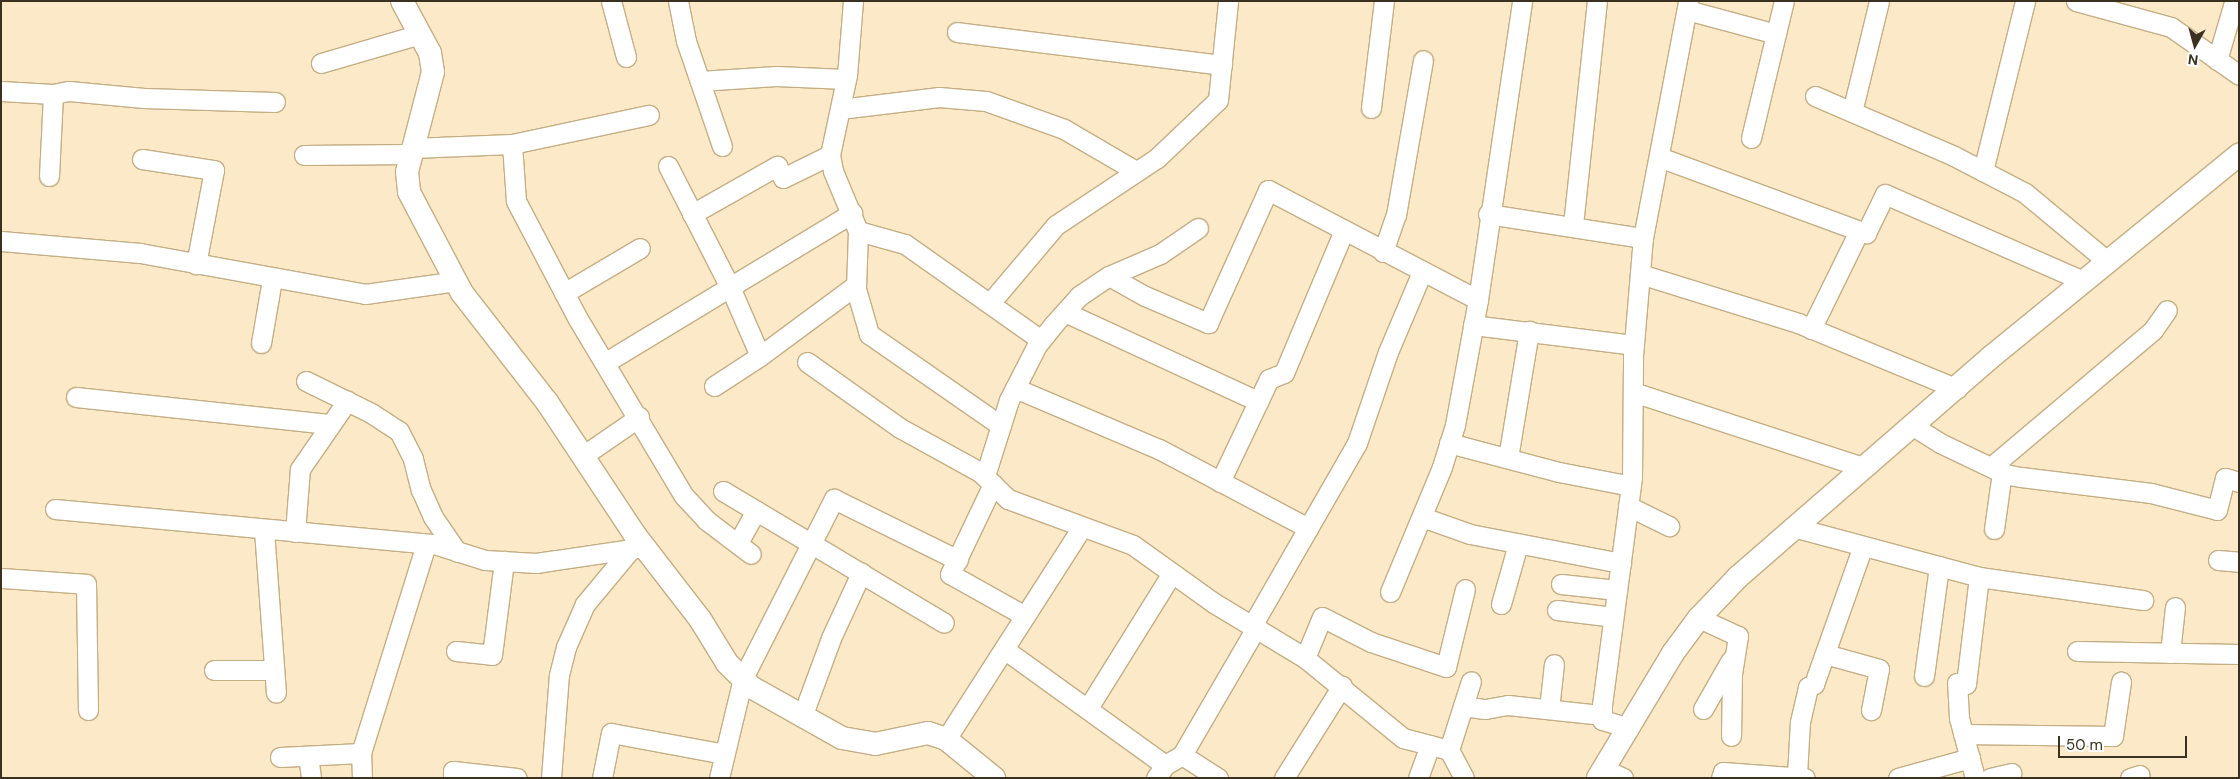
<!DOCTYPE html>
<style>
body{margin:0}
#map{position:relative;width:2240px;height:779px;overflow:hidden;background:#fbe9c7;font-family:"DM Sans",sans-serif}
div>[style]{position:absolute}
.roads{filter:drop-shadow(1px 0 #c4ae85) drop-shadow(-1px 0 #c4ae85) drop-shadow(0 1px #c4ae85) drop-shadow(0 -1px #c4ae85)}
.minor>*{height:19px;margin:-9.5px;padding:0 9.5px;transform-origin:9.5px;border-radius:9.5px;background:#fff}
.tertiary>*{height:22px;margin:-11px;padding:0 11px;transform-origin:11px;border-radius:11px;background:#fff}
span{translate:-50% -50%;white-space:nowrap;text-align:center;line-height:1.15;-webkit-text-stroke:4px #fff;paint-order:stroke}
.frame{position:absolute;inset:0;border:2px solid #3a3121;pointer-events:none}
.north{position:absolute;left:2170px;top:20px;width:50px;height:50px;-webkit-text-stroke:4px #fff;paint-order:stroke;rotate:187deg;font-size:14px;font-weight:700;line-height:20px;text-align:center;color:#3a3121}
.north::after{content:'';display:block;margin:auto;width:18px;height:22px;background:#3a3121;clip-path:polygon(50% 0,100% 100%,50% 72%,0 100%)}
.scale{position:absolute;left:2058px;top:736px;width:129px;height:22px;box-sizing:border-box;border:2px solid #3a3121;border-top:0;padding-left:6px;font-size:15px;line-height:18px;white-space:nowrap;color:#3a3121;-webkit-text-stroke:4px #fff;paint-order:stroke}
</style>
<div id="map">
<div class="roads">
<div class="minor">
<i style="left:611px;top:1px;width:58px;rotate:75deg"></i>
<i style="left:678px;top:1px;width:41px;rotate:78.7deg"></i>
<i style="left:686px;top:41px;width:111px;rotate:71.1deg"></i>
<i style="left:853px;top:1px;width:74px;rotate:94.6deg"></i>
<i style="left:847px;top:75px;width:82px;rotate:102deg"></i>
<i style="left:830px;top:155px;width:16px;rotate:79deg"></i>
<i style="left:833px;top:171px;width:65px;rotate:67.4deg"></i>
<i style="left:858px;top:231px;width:58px;rotate:92deg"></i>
<i style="left:856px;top:289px;width:47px;rotate:73.9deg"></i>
<i style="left:869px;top:334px;width:160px;rotate:34.8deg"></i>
<i style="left:2076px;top:1px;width:98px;rotate:15.3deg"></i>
<i style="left:2171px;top:27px;width:83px;rotate:35.2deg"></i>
<i style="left:1687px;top:10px;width:92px;rotate:15.1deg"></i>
<i style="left:957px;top:32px;width:267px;rotate:7.1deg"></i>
<i style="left:2217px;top:60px;width:56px;rotate:-73.5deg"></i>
<i style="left:2233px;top:6px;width:7px;rotate:27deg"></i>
<i style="left:321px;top:63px;width:103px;rotate:-16.3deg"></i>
<i style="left:700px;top:81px;width:76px;rotate:-3.8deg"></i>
<i style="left:776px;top:76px;width:70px;rotate:2.5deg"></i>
<i style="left:1px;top:91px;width:52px;rotate:3.3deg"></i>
<i style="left:53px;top:94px;width:16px;rotate:-11deg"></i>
<i style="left:69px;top:91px;width:75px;rotate:5.3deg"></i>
<i style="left:144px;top:98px;width:131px;rotate:1.7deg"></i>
<i style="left:1815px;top:96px;width:151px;rotate:23.3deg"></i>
<i style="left:1954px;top:156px;width:80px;rotate:27.5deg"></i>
<i style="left:2025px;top:193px;width:107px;rotate:39.7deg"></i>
<i style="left:1371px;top:108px;width:108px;rotate:-83.1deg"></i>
<i style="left:840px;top:109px;width:100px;rotate:-6.9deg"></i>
<i style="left:939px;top:97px;width:47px;rotate:4.9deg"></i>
<i style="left:986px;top:101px;width:83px;rotate:19.7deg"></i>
<i style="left:1064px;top:129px;width:83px;rotate:30.3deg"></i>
<i style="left:1852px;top:112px;width:114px;rotate:-76.3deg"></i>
<i style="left:1751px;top:138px;width:141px;rotate:-76.5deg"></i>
<i style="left:512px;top:144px;width:57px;rotate:86deg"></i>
<i style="left:516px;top:201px;width:133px;rotate:62.3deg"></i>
<i style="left:578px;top:319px;width:206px;rotate:59.1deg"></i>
<i style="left:684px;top:496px;width:33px;rotate:47deg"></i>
<i style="left:706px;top:520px;width:56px;rotate:37.1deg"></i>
<i style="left:412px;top:148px;width:100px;rotate:-2.3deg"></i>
<i style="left:512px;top:144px;width:140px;rotate:-12deg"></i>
<i style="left:304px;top:155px;width:107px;rotate:-0.5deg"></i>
<i style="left:1659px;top:157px;width:221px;rotate:20.2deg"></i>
<i style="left:1866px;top:233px;width:43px;rotate:-64deg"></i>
<i style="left:1885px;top:194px;width:216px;rotate:23.7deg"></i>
<i style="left:142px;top:159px;width:73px;rotate:8.7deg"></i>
<i style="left:214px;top:170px;width:96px;rotate:100.8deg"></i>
<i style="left:668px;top:166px;width:136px;rotate:62.9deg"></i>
<i style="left:730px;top:287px;width:75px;rotate:66.5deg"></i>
<i style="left:1983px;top:171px;width:175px;rotate:-76.1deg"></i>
<i style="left:49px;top:176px;width:82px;rotate:-87.2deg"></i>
<i style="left:692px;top:214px;width:98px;rotate:-29.5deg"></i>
<i style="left:777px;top:166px;width:13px;rotate:63deg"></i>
<i style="left:783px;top:178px;width:52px;rotate:-26.1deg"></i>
<i style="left:1488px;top:214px;width:157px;rotate:8.8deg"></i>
<i style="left:1573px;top:225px;width:225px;rotate:-83.9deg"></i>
<i style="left:858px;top:231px;width:49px;rotate:15.5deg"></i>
<i style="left:905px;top:244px;width:166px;rotate:35.2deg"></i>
<i style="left:1px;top:241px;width:140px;rotate:4.9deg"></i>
<i style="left:140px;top:253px;width:229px;rotate:10.3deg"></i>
<i style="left:365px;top:294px;width:92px;rotate:-8.1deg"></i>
<i style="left:1383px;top:252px;width:39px;rotate:-71deg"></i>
<i style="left:1396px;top:215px;width:157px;rotate:-80.1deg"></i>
<i style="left:1640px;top:274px;width:165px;rotate:17.2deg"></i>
<i style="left:1798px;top:323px;width:172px;rotate:22.5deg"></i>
<i style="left:1109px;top:276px;width:41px;rotate:29.1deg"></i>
<i style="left:1145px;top:296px;width:69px;rotate:23.2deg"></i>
<i style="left:1208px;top:323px;width:146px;rotate:-65.7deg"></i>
<i style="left:1268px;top:190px;width:237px;rotate:27.6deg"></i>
<i style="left:564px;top:293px;width:88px;rotate:-30.6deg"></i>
<i style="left:990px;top:303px;width:102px;rotate:-49.8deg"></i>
<i style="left:1056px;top:225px;width:121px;rotate:-33.6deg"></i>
<i style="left:1157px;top:158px;width:84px;rotate:-43.6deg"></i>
<i style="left:1218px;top:100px;width:100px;rotate:-84.2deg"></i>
<i style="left:1065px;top:312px;width:213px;rotate:24.8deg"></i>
<i style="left:1473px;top:325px;width:162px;rotate:7.1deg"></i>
<i style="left:1811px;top:329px;width:109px;rotate:-63.9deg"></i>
<i style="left:261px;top:343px;width:65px;rotate:-80.2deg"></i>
<i style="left:606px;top:362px;width:288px;rotate:-31.2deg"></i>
<i style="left:807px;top:362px;width:114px;rotate:35.4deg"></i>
<i style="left:900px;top:428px;width:91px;rotate:28.8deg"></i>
<i style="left:980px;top:472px;width:39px;rotate:44deg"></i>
<i style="left:1008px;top:499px;width:133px;rotate:20.2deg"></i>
<i style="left:1133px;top:545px;width:100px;rotate:35.6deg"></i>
<i style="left:1214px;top:603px;width:106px;rotate:31.1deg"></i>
<i style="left:1305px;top:658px;width:127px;rotate:39.2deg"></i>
<i style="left:1403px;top:738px;width:48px;rotate:14.6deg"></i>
<i style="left:306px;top:381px;width:72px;rotate:26.2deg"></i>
<i style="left:371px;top:413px;width:33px;rotate:33deg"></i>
<i style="left:399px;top:431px;width:31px;rotate:63deg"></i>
<i style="left:413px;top:459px;width:32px;rotate:76deg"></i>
<i style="left:421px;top:490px;width:30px;rotate:66deg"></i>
<i style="left:433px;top:517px;width:42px;rotate:55.6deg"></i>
<i style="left:714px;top:386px;width:55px;rotate:-33.1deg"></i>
<i style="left:760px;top:356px;width:119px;rotate:-36.5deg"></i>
<i style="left:1015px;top:388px;width:156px;rotate:23deg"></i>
<i style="left:1159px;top:449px;width:169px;rotate:27.9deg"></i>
<i style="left:1633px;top:392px;width:241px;rotate:18.1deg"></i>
<i style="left:76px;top:397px;width:254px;rotate:6.1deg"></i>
<i style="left:1913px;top:426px;width:32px;rotate:32deg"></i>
<i style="left:1940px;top:443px;width:72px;rotate:25.5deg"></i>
<i style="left:2005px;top:474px;width:16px;rotate:11deg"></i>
<i style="left:2021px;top:477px;width:131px;rotate:7deg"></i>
<i style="left:2151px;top:493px;width:68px;rotate:14.4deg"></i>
<i style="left:2217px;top:510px;width:33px;rotate:-76deg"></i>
<i style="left:2225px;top:478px;width:15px;rotate:16deg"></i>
<i style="left:1449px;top:443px;width:114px;rotate:14.8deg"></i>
<i style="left:1559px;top:472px;width:73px;rotate:11deg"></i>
<i style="left:584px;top:455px;width:67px;rotate:-34.6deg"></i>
<i style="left:1508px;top:458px;width:129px;rotate:-80.6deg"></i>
<i style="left:1991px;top:467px;width:212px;rotate:-40.2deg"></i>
<i style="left:2153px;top:330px;width:24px;rotate:-55deg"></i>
<i style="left:985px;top:476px;width:80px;rotate:-72.5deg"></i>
<i style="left:1009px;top:400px;width:62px;rotate:-63deg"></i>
<i style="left:1037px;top:345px;width:26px;rotate:-51deg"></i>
<i style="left:1053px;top:325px;width:39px;rotate:-48deg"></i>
<i style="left:1079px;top:296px;width:36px;rotate:-34deg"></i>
<i style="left:1109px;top:276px;width:56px;rotate:-23.3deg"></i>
<i style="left:1160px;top:254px;width:46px;rotate:-34.4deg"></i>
<i style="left:1220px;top:482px;width:114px;rotate:-64.6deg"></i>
<i style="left:1269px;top:379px;width:16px;rotate:-22deg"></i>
<i style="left:1284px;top:373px;width:155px;rotate:-67.2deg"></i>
<i style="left:993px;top:484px;width:100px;rotate:115.5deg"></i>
<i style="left:950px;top:574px;width:86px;rotate:29.2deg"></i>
<i style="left:723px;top:491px;width:257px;rotate:30.8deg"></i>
<i style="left:1628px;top:506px;width:46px;rotate:26deg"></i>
<i style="left:55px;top:509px;width:381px;rotate:5.3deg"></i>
<i style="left:434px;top:544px;width:53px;rotate:17.4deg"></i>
<i style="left:485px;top:560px;width:51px;rotate:3.4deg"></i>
<i style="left:536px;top:563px;width:109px;rotate:-8.4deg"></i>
<i style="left:1422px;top:517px;width:51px;rotate:19.5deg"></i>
<i style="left:1470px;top:534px;width:154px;rotate:10.9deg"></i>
<i style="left:1793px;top:527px;width:193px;rotate:15deg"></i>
<i style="left:1979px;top:577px;width:166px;rotate:8deg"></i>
<i style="left:1994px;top:529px;width:58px;rotate:-82deg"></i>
<i style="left:264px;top:530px;width:163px;rotate:85.8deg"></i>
<i style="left:295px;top:532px;width:63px;rotate:-85.5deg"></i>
<i style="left:300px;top:469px;width:83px;rotate:-55.3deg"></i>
<i style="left:738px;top:543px;width:37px;rotate:-61deg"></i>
<i style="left:2218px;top:560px;width:21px;rotate:5deg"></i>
<i style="left:1px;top:578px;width:85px;rotate:4deg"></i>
<i style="left:86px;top:584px;width:126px;rotate:89.1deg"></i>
<i style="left:1561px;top:584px;width:56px;rotate:6.1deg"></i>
<i style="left:1390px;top:592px;width:135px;rotate:-67.4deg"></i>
<i style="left:1442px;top:467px;width:44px;rotate:-72.8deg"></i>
<i style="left:1455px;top:425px;width:127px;rotate:-79.6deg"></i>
<i style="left:1478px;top:300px;width:302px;rotate:-81.6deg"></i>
<i style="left:1501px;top:604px;width:62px;rotate:-74.2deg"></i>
<i style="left:1557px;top:610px;width:56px;rotate:7.1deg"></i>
<i style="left:1699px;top:618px;width:43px;rotate:24.8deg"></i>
<i style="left:1738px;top:636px;width:38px;rotate:99deg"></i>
<i style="left:1732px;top:674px;width:62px;rotate:90.9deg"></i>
<i style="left:1253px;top:624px;width:209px;rotate:-60.1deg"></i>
<i style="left:1357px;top:443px;width:96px;rotate:-71.2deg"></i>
<i style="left:1388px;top:352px;width:87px;rotate:-67deg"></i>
<i style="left:1004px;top:649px;width:198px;rotate:35.8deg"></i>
<i style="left:456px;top:651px;width:36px;rotate:6deg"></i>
<i style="left:492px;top:655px;width:95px;rotate:-82.7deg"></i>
<i style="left:2077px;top:651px;width:162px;rotate:1.1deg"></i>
<i style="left:2170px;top:653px;width:46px;rotate:-83.8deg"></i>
<i style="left:1825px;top:654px;width:56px;rotate:15.5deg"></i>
<i style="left:1879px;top:669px;width:42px;rotate:101deg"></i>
<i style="left:1305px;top:658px;width:44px;rotate:-67.5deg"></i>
<i style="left:1322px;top:617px;width:55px;rotate:27deg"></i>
<i style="left:1371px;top:642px;width:79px;rotate:18.4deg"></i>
<i style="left:1446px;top:667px;width:80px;rotate:-76.3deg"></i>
<i style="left:214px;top:670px;width:60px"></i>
<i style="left:1924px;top:676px;width:111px;rotate:-82.2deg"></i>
<i style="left:1463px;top:706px;width:22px;rotate:8deg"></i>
<i style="left:1485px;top:709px;width:23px;rotate:-10deg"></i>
<i style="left:1508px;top:705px;width:95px;rotate:6.1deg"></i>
<i style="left:1088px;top:708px;width:159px;rotate:-58.1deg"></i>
<i style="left:1549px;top:709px;width:45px;rotate:-83.7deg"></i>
<i style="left:1703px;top:709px;width:56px;rotate:-60.3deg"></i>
<i style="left:802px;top:717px;width:84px;rotate:-69.8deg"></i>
<i style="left:831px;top:638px;width:72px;rotate:-65.2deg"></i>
<i style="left:1629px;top:728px;width:28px;rotate:-163deg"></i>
<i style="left:1602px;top:720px;width:15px;rotate:-90deg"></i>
<i style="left:1602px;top:705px;width:229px;rotate:-82.5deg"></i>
<i style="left:1632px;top:478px;width:122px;rotate:-89.5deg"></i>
<i style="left:1633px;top:356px;width:118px;rotate:-85.2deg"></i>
<i style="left:1643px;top:238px;width:241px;rotate:-79.2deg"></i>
<i style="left:1963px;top:734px;width:150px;rotate:0.8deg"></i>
<i style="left:2113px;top:736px;width:55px;rotate:-81.6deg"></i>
<i style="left:946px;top:739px;width:252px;rotate:-57.3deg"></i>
<i style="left:1182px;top:755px;width:43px;rotate:32.6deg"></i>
<i style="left:308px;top:756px;width:22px;rotate:82deg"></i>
<i style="left:280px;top:757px;width:81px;rotate:-2.8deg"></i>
<i style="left:1604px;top:769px;width:21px;rotate:25deg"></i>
<i style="left:1797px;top:775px;width:53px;rotate:-86.8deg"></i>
<i style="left:1800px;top:722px;width:36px;rotate:-77deg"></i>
<i style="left:1808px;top:687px;width:7px;rotate:-27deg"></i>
<i style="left:1814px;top:684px;width:146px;rotate:-70.5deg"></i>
<i style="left:362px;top:778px;width:25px;rotate:-92deg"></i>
<i style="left:361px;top:753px;width:219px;rotate:-72.7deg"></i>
<i style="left:453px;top:778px;width:7px;rotate:-90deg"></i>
<i style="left:453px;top:771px;width:64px;rotate:6.2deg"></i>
<i style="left:551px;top:778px;width:103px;rotate:-85.6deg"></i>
<i style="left:559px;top:675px;width:29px;rotate:-76deg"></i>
<i style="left:566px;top:647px;width:47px;rotate:-66.2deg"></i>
<i style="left:585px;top:604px;width:70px;rotate:-50.2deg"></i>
<i style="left:602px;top:778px;width:46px;rotate:-78.7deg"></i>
<i style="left:611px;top:733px;width:115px;rotate:10.5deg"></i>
<i style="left:719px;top:778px;width:103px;rotate:-76.5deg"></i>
<i style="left:743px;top:678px;width:201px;rotate:-63.1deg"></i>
<i style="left:834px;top:499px;width:138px;rotate:26.2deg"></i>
<i style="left:1156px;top:778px;width:16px;rotate:-55deg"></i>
<i style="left:1165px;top:765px;width:20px;rotate:-30deg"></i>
<i style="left:1182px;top:755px;width:149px;rotate:-59.8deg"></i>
<i style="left:1284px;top:778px;width:109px;rotate:-57.8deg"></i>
<i style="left:1418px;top:778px;width:35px;rotate:-70deg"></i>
<i style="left:1464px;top:778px;width:32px;rotate:-118deg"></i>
<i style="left:1449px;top:750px;width:72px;rotate:-72.3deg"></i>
<i style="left:1721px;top:778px;width:6px;rotate:-72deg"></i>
<i style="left:1723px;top:772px;width:82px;rotate:4.2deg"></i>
<i style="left:1898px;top:778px;width:75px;rotate:-15.5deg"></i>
<i style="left:1975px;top:778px;width:62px;rotate:-104.9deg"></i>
<i style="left:1959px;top:718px;width:35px;rotate:-93deg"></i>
<i style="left:1957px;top:683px;width:9px;rotate:6deg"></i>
<i style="left:1966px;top:684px;width:108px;rotate:-83.1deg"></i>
<i style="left:1990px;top:778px;width:22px;rotate:-13deg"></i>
<i style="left:2130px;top:778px;width:10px;rotate:-17deg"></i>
</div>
<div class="tertiary">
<i style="left:402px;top:1px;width:59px;rotate:61.7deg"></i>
<i style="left:430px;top:53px;width:19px;rotate:81deg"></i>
<i style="left:433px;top:72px;width:103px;rotate:104.6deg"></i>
<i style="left:407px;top:172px;width:20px;rotate:84deg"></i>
<i style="left:409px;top:192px;width:114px;rotate:62.3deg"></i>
<i style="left:462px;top:293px;width:138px;rotate:52.1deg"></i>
<i style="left:547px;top:402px;width:159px;rotate:56.5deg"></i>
<i style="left:635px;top:535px;width:106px;rotate:52.3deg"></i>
<i style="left:700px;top:619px;width:52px;rotate:58.5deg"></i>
<i style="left:727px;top:663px;width:34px;rotate:45deg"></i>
<i style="left:751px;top:687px;width:104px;rotate:29.3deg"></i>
<i style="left:842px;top:738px;width:34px;rotate:10deg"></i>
<i style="left:875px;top:744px;width:54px;rotate:-11.7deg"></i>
<i style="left:928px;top:733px;width:19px;rotate:18deg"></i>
<i style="left:946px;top:739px;width:62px;rotate:39.1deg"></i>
<i style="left:1598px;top:778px;width:146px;rotate:-59deg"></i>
<i style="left:1673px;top:653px;width:44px;rotate:-53.4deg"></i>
<i style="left:1699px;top:618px;width:57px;rotate:-46.4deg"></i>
<i style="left:1738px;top:577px;width:335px;rotate:-41deg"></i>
<i style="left:1991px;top:357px;width:320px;rotate:-39.2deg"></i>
</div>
</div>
<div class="frame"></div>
<div class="north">N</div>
<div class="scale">50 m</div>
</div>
